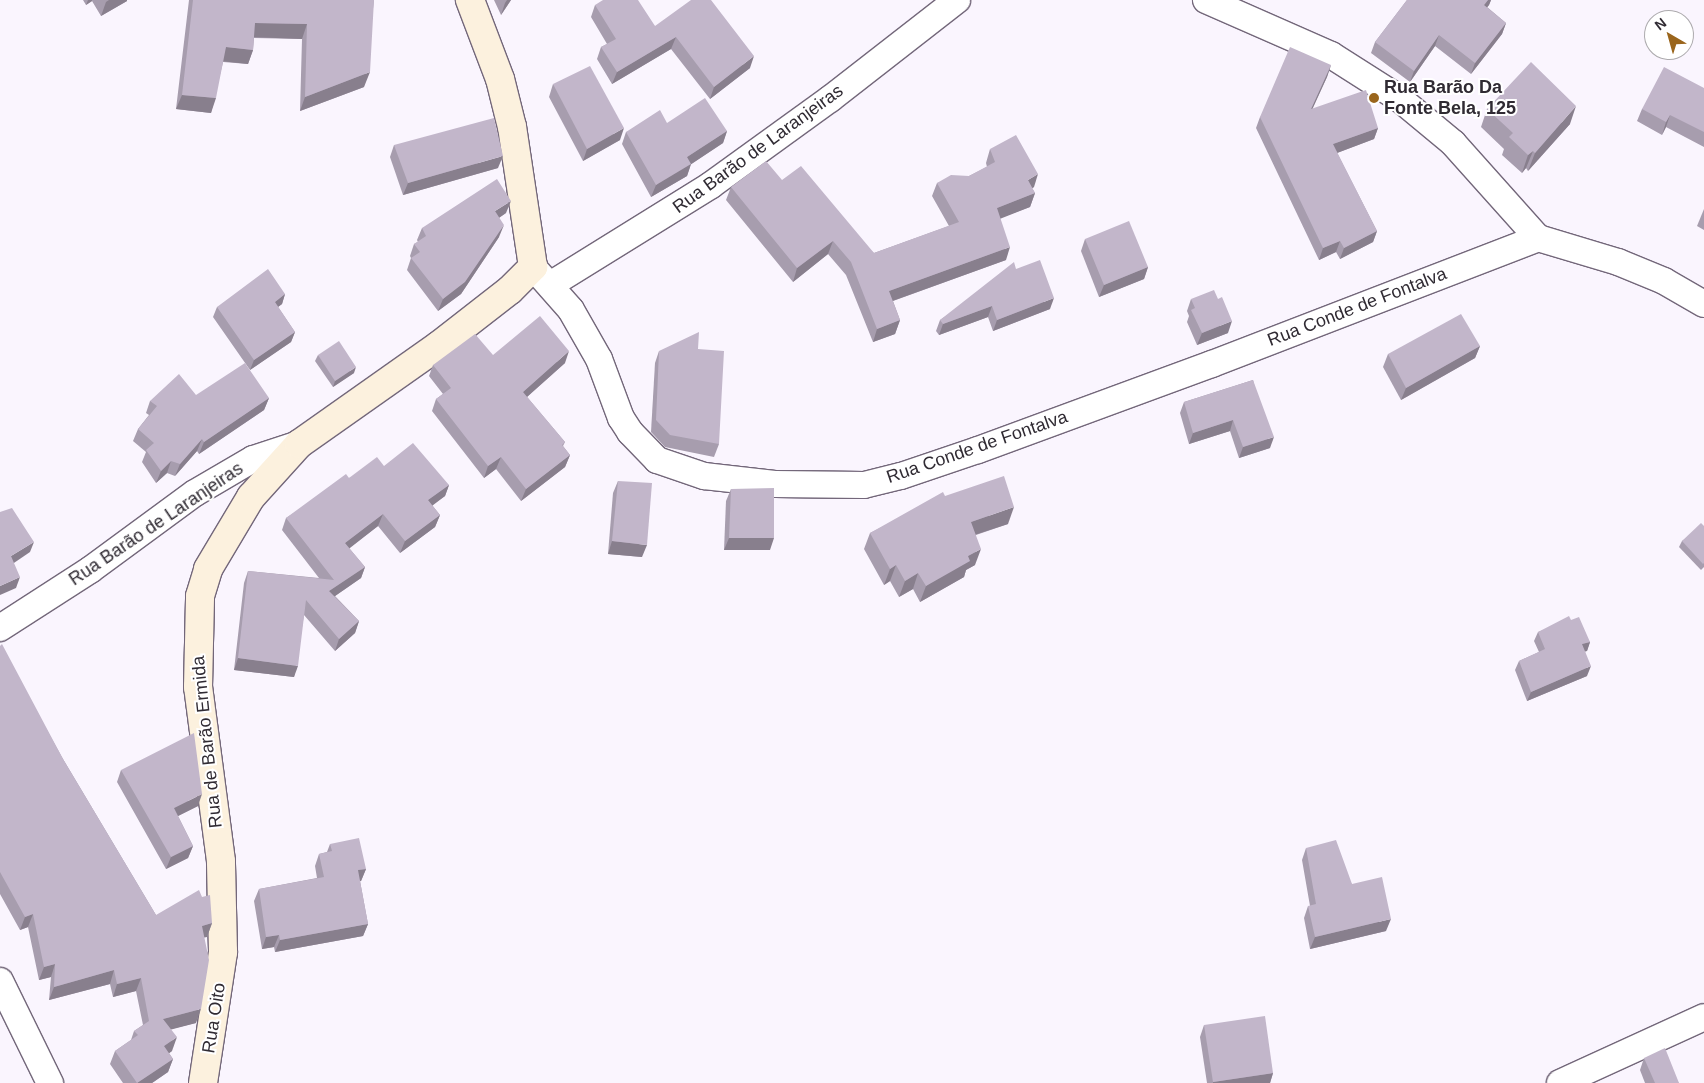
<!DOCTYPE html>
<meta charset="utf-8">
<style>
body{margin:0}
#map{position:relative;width:1704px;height:1083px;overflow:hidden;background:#faf5fe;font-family:Helvetica,sans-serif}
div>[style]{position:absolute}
.roads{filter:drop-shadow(1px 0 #73677a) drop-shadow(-1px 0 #73677a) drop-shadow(0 1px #73677a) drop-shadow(0 -1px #73677a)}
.minor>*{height:26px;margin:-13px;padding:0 13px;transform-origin:13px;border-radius:13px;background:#fff}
.secondary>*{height:28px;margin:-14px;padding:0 14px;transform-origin:14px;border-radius:14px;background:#fcf1de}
.wall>*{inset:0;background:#a79dae}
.shaded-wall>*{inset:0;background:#887f8d}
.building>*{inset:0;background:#c2b6ca}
.dots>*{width:14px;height:14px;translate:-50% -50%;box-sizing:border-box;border:2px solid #fff;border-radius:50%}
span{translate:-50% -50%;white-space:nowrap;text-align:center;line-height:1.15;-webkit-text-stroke:4px #fff;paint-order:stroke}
.poi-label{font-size:18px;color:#302b33;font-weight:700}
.left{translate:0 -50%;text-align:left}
.street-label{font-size:18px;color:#302b33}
.north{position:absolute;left:1644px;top:10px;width:50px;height:50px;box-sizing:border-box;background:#fff;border:1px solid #acaaad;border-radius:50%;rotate:322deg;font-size:14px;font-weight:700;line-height:20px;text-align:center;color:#302b33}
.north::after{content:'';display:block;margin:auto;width:18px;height:22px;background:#9a651c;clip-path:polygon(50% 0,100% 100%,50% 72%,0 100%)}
</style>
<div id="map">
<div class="roads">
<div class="minor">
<i style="left:1206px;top:0;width:137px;rotate:23.7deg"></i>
<i style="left:1331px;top:55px;width:82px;rotate:32.5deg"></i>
<i style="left:1400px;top:99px;width:69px;rotate:39.7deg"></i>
<i style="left:1453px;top:143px;width:127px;rotate:48.2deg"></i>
<i style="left:1538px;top:238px;width:84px;rotate:16.7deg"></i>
<i style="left:1618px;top:262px;width:50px;rotate:22.4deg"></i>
<i style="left:1664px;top:281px;width:46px;rotate:29.9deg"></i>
<i style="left:533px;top:267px;width:57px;rotate:48.5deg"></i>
<i style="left:571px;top:310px;width:56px;rotate:60.3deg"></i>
<i style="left:599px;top:359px;width:63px;rotate:69.6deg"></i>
<i style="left:621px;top:418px;width:17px;rotate:57deg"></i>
<i style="left:630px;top:432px;width:39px;rotate:46deg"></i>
<i style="left:657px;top:460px;width:50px;rotate:18.8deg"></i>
<i style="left:704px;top:476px;width:71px;rotate:6.4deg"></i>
<i style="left:775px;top:484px;width:89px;rotate:0.6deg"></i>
<i style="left:864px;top:485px;width:38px;rotate:-14deg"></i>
<i style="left:901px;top:476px;width:81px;rotate:-18.7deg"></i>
<i style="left:978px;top:450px;width:249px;rotate:-20.2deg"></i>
<i style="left:1212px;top:364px;width:350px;rotate:-21.1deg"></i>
<i style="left:550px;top:285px;width:190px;rotate:-31.8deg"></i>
<i style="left:711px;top:185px;width:147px;rotate:-35.9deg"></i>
<i style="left:830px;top:99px;width:161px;rotate:-37.9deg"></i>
<i style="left:0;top:628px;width:107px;rotate:-32.8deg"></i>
<i style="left:90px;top:570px;width:130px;rotate:-36.3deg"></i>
<i style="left:195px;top:493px;width:67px;rotate:-30.4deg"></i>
<i style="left:253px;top:459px;width:48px;rotate:-18.1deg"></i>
<i style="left:0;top:981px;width:114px;rotate:63.9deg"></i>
<i style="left:1560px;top:1083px;width:158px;rotate:-24.6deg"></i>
</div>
<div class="secondary">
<i style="left:203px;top:1083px;width:133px;rotate:-81.3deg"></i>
<i style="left:223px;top:952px;width:91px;rotate:-91.3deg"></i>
<i style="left:221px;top:861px;width:176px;rotate:-97.5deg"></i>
<i style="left:198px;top:687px;width:91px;rotate:-88.7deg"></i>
<i style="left:200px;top:596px;width:28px;rotate:-73deg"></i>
<i style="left:208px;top:569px;width:84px;rotate:-59.2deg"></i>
<i style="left:251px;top:497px;width:72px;rotate:-47.8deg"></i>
<i style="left:299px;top:444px;width:170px;rotate:-35.2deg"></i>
<i style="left:438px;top:346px;width:91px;rotate:-37.9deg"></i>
<i style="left:510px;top:290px;width:33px;rotate:-45deg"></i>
<i style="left:533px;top:267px;width:142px;rotate:-98.5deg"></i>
<i style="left:512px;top:127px;width:49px;rotate:-104deg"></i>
<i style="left:500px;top:79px;width:85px;rotate:-110.8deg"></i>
</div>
</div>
<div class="wall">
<i style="clip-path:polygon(83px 0,127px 0,127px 1px,101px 16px,92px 1px,86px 5px)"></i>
<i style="clip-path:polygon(189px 0,374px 0,364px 87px,300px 111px,302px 39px,254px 38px,253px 50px,248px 64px,223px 62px,211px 113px,176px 109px)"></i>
<i style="clip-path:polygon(494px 0,511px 0,501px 15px)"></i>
<i style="clip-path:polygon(1407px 0,1491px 0,1489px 5px,1487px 7px,1506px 23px,1502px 34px,1471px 74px,1435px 46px,1410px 82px,1371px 53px,1375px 42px)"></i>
<i style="clip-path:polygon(595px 5px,655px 26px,750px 68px,710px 99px,671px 49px,612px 84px,597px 59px,601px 47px,607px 44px,591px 17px)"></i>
<i style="clip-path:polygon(1331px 65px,1327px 77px,1312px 109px,1378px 128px,1374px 139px,1337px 153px,1377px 231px,1373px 242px,1340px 259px,1336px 252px,1319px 260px,1256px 128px,1260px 117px)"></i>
<i style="clip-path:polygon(553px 84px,620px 140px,583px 161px,549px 97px)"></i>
<i style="clip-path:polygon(1704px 88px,1704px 147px,1666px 127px,1662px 135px,1637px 121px,1642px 109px)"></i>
<i style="clip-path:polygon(1487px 109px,1570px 124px,1528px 171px,1526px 168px,1522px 173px,1502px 155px,1504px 149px,1481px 127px)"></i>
<i style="clip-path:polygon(667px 123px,727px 131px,723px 143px,691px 164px,687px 176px,651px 197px,622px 144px,626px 132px)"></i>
<i style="clip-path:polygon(394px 145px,498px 168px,403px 195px,390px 157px)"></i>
<i style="clip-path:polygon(990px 149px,1034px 187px,1032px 188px,1035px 193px,1030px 207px,1000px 218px,1006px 260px,893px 301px,900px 320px,895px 334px,873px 342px,846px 275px,828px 254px,793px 282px,726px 200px,731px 187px,782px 180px,874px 253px,949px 226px,932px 196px,937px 183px,969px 176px,987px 167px,986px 163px)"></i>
<i style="clip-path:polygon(1704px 209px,1704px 230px,1697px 226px)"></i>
<i style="clip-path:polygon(506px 213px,499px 218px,499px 237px,461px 294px,438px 311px,407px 270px,411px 258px,410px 256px,414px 244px,418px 242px,417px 240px,422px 228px)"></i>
<i style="clip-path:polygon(1085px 239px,1148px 267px,1144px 279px,1099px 297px,1081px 251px)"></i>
<i style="clip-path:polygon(1016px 269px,1050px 309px,993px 331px,988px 317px,939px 335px,936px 331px,940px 320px)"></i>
<i style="clip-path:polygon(285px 294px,282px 304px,278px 307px,295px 332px,291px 342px,250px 370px,213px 317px,217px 307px)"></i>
<i style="clip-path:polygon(1191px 299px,1228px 333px,1197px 345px,1187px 322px,1189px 316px,1187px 311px)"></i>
<i style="clip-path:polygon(1480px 346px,1475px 358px,1401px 400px,1383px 367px,1388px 354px)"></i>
<i style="clip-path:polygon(698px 349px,719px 444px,714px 457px,665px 447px,651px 432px,655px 363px,659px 351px)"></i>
<i style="clip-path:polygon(318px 355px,354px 373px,333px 387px,315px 361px)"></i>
<i style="clip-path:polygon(493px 355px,565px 363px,527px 397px,565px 442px,563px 446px,570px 455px,565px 467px,521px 501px,496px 469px,484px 478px,432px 411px,436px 399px,443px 394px,429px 376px,433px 365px)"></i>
<i style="clip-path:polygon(1253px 380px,1270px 448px,1239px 458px,1230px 431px,1189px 444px,1180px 413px,1184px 402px)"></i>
<i style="clip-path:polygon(196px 395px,269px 398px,264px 410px,199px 454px,197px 451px,175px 476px,167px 473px,156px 483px,142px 462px,146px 452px,133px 441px,138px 429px,149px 415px,146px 413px,150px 401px)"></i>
<i style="clip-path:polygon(384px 466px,449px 485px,445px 496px,432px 505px,440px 515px,435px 527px,400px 553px,378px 526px,349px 548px,365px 567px,361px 578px,335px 596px,359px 621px,355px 633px,335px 651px,304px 615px,294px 677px,234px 670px,244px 583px,248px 571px,319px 578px,282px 530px,286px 518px,349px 478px)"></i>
<i style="clip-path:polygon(618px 481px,642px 557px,608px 554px,613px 493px)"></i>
<i style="clip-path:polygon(731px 489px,770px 550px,724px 550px,726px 501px)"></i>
<i style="clip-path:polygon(945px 496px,1008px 524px,976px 535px,975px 565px,966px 570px,964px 577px,920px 602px,913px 589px,899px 597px,890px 581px,884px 585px,864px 549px,870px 533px)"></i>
<i style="clip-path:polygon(1704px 526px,1704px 567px,1701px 570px,1679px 547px,1682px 541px)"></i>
<i style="clip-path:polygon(1571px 620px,1590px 642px,1587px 651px,1585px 651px,1587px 676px,1527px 701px,1515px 670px,1519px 661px,1539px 652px,1534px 641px,1538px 632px)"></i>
<i style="clip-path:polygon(0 646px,63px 759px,156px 915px,212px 923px,207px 937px,204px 937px,196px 1023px,171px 1029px,172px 1051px,169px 1053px,173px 1059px,168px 1072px,152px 1083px,123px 1083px,110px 1064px,115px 1051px,131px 1040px,134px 1031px,143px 1025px,136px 991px,113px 997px,110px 984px,49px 1000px,51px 977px,39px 980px,28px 927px,20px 930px,0 894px)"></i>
<i style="clip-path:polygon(121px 770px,198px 806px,178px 816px,193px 846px,188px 858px,166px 869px,117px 782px)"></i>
<i style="clip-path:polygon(330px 844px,366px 869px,361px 881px,360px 881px,368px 924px,363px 936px,275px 952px,274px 947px,262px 949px,254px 901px,259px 889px,317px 878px,315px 866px,319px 854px,327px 852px)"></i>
<i style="clip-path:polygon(1306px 848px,1352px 884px,1386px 931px,1310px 949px,1304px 918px,1308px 906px,1310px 906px,1302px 860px)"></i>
<i style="clip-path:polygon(1204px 1025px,1273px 1073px,1270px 1083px,1207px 1083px,1200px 1037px)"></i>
<i style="clip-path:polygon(1644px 1058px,1679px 1083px,1645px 1083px,1640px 1070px)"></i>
</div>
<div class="shaded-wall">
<i style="clip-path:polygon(88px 0,92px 0,92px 1px,86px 5px)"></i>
<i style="clip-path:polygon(109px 0,127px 0,127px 1px,101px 16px,106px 2px)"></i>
<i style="clip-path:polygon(507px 0,511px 0,501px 15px,505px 3px)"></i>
<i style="clip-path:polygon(1488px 0,1491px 0,1489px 5px,1480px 16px,1484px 5px)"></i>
<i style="clip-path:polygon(255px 23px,307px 24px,302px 39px,250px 37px)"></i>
<i style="clip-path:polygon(1506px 23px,1502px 34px,1471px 74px,1475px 63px)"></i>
<i style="clip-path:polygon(1439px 35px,1435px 46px,1410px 82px,1414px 71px)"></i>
<i style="clip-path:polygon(676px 37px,671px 49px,612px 84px,617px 72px)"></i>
<i style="clip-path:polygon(226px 47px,253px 50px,248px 64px,220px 61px)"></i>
<i style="clip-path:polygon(754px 56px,750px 68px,710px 99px,714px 87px)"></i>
<i style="clip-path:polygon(1331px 65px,1327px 77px,1307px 121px,1311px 109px)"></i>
<i style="clip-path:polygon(370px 72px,364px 87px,300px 111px,305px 97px)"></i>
<i style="clip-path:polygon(182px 95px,216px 98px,211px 113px,176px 109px)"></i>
<i style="clip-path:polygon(1576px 106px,1570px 124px,1528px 171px,1535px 153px)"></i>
<i style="clip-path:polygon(1670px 115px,1666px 127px,1662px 135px,1666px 122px)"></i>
<i style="clip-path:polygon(624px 128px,620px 140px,583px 161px,587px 149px)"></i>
<i style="clip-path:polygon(1378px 128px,1374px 139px,1329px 156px,1333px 144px)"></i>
<i style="clip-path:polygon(727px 131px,723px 143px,690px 165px,691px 164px,687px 176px,651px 197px,656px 185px,687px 157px)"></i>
<i style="clip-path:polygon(1533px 151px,1526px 168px,1522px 173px,1528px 155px)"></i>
<i style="clip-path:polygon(503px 156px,498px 168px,403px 195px,408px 183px)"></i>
<i style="clip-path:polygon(1038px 174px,1034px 187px,1024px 193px,1028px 180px)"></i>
<i style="clip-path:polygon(1035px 193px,1030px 207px,992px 222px,997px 208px)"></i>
<i style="clip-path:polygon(511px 201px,506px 213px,491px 223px,495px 211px)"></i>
<i style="clip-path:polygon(504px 225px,499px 237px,461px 294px,438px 311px,443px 299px)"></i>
<i style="clip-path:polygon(1377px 231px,1373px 242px,1340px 259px,1344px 248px)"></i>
<i style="clip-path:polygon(833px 241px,828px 254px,793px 282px,797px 268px)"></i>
<i style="clip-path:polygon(1340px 241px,1336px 252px,1319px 260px,1323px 248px)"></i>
<i style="clip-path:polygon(1010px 247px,1006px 260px,884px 304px,889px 291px)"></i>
<i style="clip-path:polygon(1148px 267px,1144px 279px,1099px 297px,1104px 285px)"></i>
<i style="clip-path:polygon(285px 294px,282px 304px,271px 312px,275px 302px)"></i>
<i style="clip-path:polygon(1054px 298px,1050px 309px,993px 331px,997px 320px)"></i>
<i style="clip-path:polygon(992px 306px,988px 317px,939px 335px,943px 324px)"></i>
<i style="clip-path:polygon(900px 320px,895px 334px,873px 342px,877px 329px)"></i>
<i style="clip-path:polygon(1232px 321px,1228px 333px,1197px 345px,1202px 333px)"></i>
<i style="clip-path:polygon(295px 332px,291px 342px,250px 370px,254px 360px)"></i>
<i style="clip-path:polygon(1480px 346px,1475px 358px,1401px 400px,1406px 388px)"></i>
<i style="clip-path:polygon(569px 351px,565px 363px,519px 404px,523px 392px)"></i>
<i style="clip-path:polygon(356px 367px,354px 373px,333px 387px,335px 381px)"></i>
<i style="clip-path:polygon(269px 398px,264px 410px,199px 454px,204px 442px)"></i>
<i style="clip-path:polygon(1233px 420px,1230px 431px,1189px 444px,1193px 433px)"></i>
<i style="clip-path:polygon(1274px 437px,1270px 448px,1239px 458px,1243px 447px)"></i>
<i style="clip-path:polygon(202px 439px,197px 451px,175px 476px,180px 464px)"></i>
<i style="clip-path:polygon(570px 455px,565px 467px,521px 501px,526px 489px)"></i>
<i style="clip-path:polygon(501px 457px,496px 469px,484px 478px,488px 466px)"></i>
<i style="clip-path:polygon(171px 461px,167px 473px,156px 483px,161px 471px)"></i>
<i style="clip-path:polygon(449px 485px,445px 496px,424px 512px,428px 500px)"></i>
<i style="clip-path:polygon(1014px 507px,1008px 524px,965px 538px,971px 522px)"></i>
<i style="clip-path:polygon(383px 514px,378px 526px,341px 555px,345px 543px)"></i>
<i style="clip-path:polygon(440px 515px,435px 527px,400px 553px,405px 541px)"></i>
<i style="clip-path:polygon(729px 538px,774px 538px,770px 550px,724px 550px)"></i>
<i style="clip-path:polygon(612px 541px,647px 545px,642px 557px,608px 554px)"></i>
<i style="clip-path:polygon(34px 542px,30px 552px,8px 567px,11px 556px)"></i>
<i style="clip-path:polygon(981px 549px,975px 565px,966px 570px,964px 577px,920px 602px,926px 586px,968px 556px)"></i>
<i style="clip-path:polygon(896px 565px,890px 581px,884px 585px,890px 569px)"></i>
<i style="clip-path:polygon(365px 567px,361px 578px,325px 603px,329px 591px)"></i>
<i style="clip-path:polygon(918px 573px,913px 589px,899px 597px,905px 581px)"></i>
<i style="clip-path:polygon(20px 577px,16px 588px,0 595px,0 586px)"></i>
<i style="clip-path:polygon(359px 621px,355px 633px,335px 651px,339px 639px)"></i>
<i style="clip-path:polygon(1590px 642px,1587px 651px,1578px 654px,1582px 644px)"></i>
<i style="clip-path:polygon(238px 658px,298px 666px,294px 677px,234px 670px)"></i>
<i style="clip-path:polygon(1591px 666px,1587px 676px,1527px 701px,1531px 692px)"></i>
<i style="clip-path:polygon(202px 794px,198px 806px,170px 820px,174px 808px)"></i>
<i style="clip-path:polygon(193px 846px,188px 858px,166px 869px,171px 857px)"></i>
<i style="clip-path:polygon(366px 869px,361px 881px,353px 883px,358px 870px)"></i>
<i style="clip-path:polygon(33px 914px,28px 927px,20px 930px,25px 917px)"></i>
<i style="clip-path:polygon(1391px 919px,1386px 931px,1310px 949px,1315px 937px)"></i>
<i style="clip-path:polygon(212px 923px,207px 937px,197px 939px,202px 926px)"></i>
<i style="clip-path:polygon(368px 924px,363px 936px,275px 952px,280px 940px)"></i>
<i style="clip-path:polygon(279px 935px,274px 947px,262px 949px,266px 937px)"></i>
<i style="clip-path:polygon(55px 964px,51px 977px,39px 980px,44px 967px)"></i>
<i style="clip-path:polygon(114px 970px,110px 984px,49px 1000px,54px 987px)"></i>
<i style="clip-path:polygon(141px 978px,136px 991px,113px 997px,117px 984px)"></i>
<i style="clip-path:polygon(201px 1009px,196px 1023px,158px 1033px,163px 1019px)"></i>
<i style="clip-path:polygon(177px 1037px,172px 1051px,160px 1060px,164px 1046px)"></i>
<i style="clip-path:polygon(173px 1059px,168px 1072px,152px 1083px,137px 1083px)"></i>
<i style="clip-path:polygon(1273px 1073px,1270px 1083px,1213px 1083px,1213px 1082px)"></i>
</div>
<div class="building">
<i style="clip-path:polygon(193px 0,374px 0,370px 72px,305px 97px,307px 24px,255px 23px,253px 50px,226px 47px,216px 98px,182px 95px)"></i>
<i style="clip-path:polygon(603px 0,638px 0,655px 26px,691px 0,711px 0,754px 56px,714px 87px,676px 37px,617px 72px,601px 47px,616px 39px,595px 5px)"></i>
<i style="clip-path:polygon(1407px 0,1488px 0,1484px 5px,1506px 23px,1475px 63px,1439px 35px,1414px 71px,1375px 42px)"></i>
<i style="clip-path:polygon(1290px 47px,1331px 65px,1311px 109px,1366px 90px,1378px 128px,1333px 144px,1377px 231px,1344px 248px,1340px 241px,1323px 248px,1260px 117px)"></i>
<i style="clip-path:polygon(1531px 62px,1576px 106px,1535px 153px,1533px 151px,1528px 155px,1509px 137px,1513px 133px,1487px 109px)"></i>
<i style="clip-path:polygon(590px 66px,624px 128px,587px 149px,553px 84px)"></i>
<i style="clip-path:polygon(1664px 67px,1704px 88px,1704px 132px,1670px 115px,1666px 122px,1642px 109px)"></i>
<i style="clip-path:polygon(705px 98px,727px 131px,687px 157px,691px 164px,656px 185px,626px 132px,660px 110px,667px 123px)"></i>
<i style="clip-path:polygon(494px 118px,503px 156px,408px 183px,394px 145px)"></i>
<i style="clip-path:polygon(1016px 135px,1038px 174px,1028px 180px,1035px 193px,997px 208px,1010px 247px,889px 291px,900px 320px,877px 329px,851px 262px,833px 241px,797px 268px,731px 187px,766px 161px,782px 180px,801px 166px,874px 253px,959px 222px,937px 183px,951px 175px,969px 176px,995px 162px,990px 149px)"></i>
<i style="clip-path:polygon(497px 179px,511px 201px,495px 211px,504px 225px,465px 282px,443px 299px,411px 258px,420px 252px,414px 244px,426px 236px,422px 228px)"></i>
<i style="clip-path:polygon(1129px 221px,1148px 267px,1104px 285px,1085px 239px)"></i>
<i style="clip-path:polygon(1040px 260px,1054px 298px,997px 320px,992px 306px,943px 324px,940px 320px,1014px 262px,1016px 269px)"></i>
<i style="clip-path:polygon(268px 269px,285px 294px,275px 302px,295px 332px,254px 360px,217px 307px)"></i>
<i style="clip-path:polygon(1214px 290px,1218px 299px,1222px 297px,1232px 321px,1202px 333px,1191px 310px,1195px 308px,1191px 299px)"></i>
<i style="clip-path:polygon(1461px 314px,1480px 346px,1406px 388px,1388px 354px)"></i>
<i style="clip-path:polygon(540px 316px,569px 351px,523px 392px,565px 442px,562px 445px,570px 455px,526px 489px,501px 457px,488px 466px,436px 399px,451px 388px,433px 365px,475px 334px,493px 355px)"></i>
<i style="clip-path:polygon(699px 332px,698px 349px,724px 351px,719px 444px,670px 435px,656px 420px,659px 351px)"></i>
<i style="clip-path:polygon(339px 341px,356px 367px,335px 381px,318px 355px)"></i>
<i style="clip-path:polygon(245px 363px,269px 398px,204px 442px,202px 439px,180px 464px,171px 461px,161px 471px,146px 450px,154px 443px,138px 429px,157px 406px,150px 401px,179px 374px,196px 395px)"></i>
<i style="clip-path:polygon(1253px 380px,1274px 437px,1243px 447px,1233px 420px,1193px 433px,1184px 402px)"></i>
<i style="clip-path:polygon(413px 443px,449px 485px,428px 500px,440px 515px,405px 541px,383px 514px,345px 543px,365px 567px,329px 591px,359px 621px,339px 639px,306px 600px,298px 666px,238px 658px,248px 571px,334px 580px,286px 518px,346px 474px,349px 478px,377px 457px,384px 466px)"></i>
<i style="clip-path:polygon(1004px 476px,1014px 507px,971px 522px,981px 549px,968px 556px,970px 561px,926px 586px,918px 573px,905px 581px,896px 565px,890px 569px,870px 533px,943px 492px,945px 496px)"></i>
<i style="clip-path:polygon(618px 481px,652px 483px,647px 545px,612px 541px)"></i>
<i style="clip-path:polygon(774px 488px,774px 538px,729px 538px,731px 489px)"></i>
<i style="clip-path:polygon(12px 508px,34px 542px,11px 556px,20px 577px,0 586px,0 512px)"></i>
<i style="clip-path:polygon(1701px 523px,1704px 526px,1704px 563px,1703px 564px,1682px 541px)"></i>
<i style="clip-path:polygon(1569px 616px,1571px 620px,1579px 617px,1590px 642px,1582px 644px,1591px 666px,1531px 692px,1519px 661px,1545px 649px,1538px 632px)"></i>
<i style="clip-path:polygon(2px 644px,63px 759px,156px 915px,199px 890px,202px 897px,210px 895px,212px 923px,202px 926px,209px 960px,201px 1009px,163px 1019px,177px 1037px,164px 1046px,173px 1059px,137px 1083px,115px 1051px,138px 1035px,134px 1031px,149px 1021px,141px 978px,117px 984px,114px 970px,54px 987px,55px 964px,44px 967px,33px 914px,25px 917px,0 872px,0 646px)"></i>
<i style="clip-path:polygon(194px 733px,202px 794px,174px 808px,193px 846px,171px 857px,121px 770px)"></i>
<i style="clip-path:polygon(359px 838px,366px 869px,358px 870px,368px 924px,280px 940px,279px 935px,266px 937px,259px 889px,324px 877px,319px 854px,332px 851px,330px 844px)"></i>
<i style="clip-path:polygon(1336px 840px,1352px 884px,1382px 877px,1391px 919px,1315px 937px,1308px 906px,1316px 904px,1306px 848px)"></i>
<i style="clip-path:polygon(1265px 1016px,1273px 1073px,1213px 1082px,1204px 1025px)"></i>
<i style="clip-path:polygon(1665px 1048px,1679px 1083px,1655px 1083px,1644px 1058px)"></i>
</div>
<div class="dots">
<i style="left:1374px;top:98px;background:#9a651c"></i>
</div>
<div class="poi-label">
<span class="left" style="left:1384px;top:98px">Rua Barão Da<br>Fonte Bela, 125</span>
</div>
<div class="street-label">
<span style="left:758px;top:149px;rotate:-36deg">Rua Barão de Laranjeiras</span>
<span style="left:1357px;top:307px;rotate:-21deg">Rua Conde de Fontalva</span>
<span style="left:977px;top:447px;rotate:-19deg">Rua Conde de Fontalva</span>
<span style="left:156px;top:524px;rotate:-34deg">Rua Barão de Laranjeiras</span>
<span style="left:207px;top:742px;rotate:-96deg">Rua de Barão Ermida</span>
<span style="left:214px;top:1018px;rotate:-81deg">Rua Oito</span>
</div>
<div class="north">N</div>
</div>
